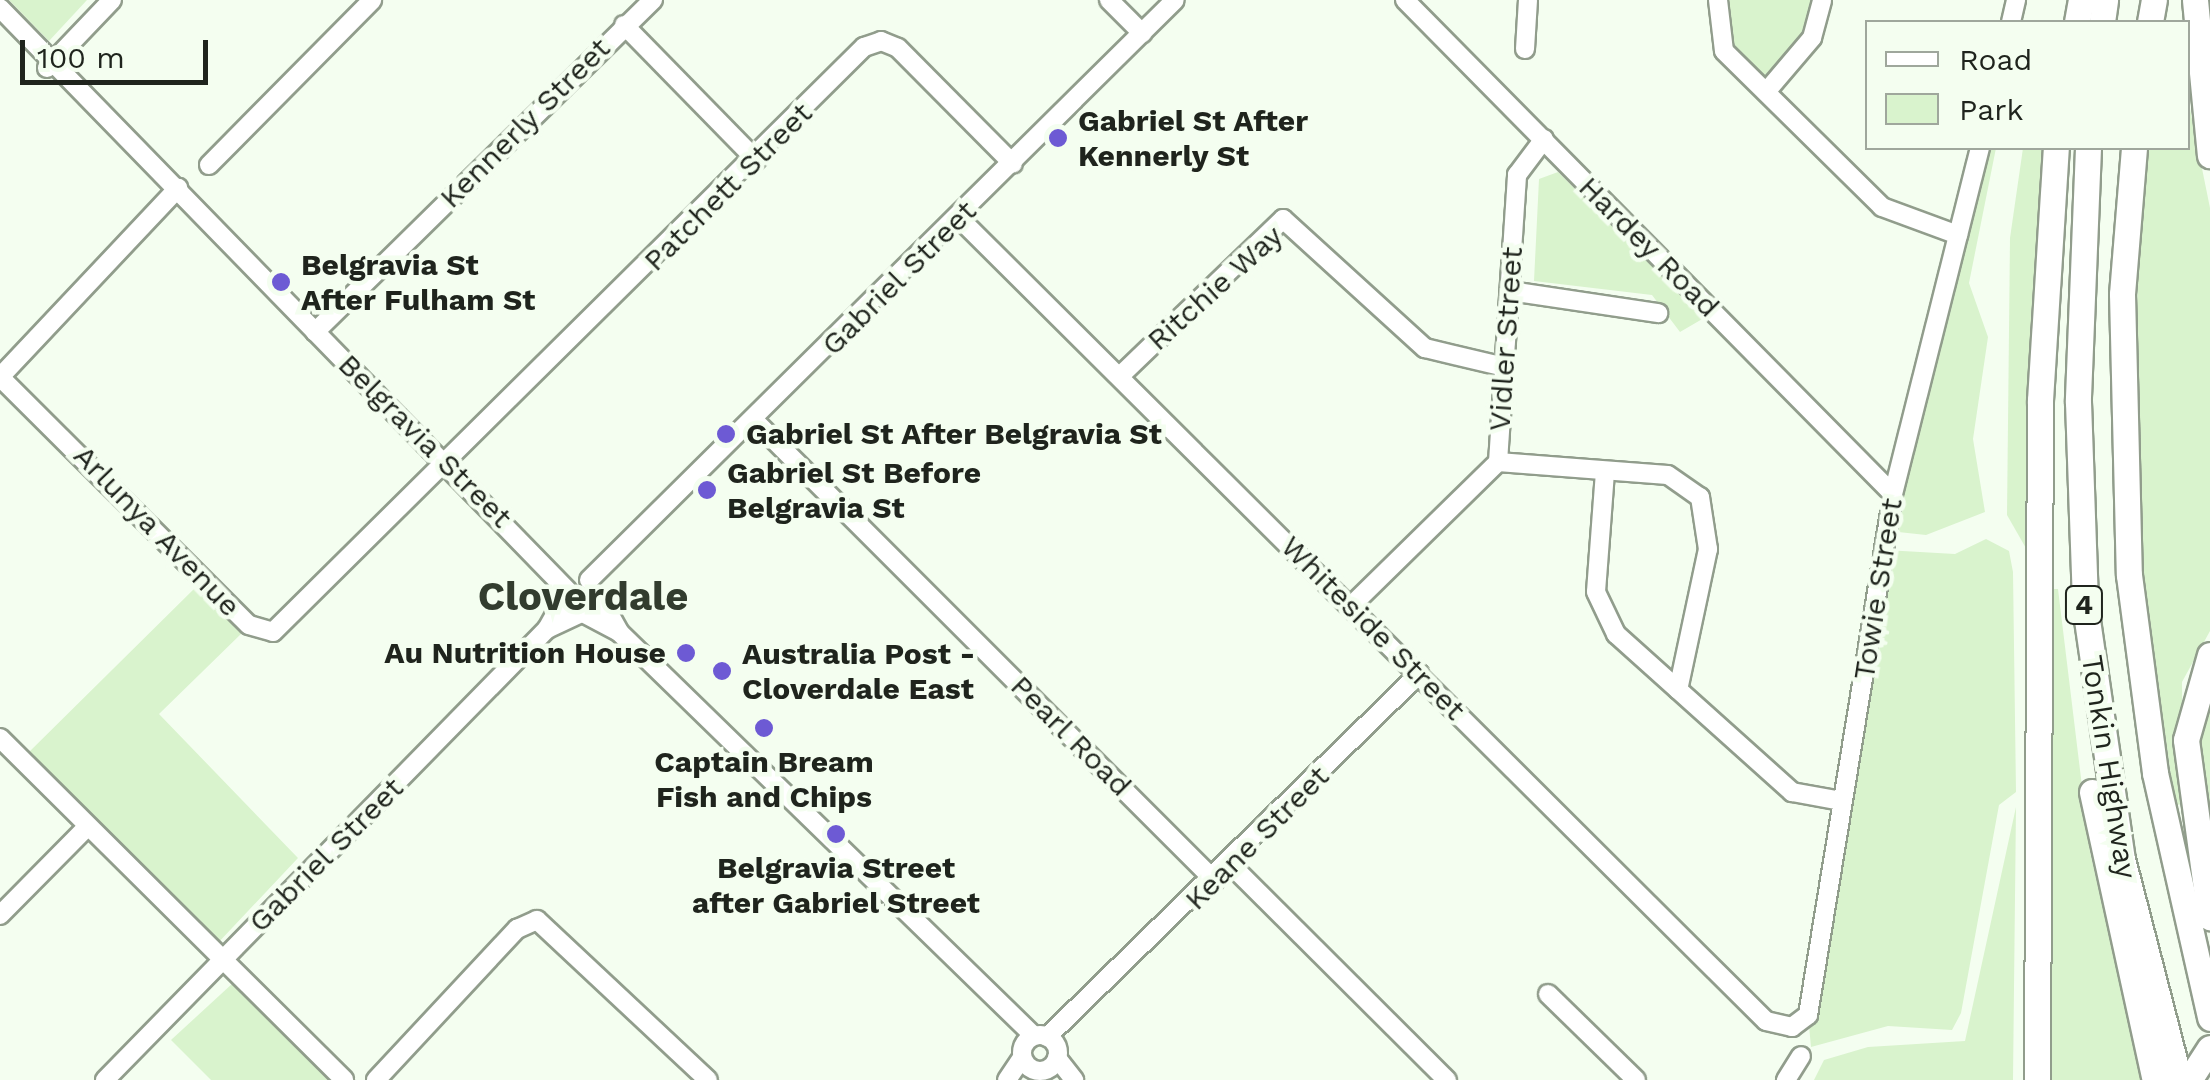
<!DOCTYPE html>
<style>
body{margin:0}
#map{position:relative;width:2210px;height:1080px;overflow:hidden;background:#f4fef0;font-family:"Work Sans",sans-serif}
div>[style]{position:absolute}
.green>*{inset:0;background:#d9f3cd}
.roads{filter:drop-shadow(2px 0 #919d8c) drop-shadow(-2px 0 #919d8c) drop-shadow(0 2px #919d8c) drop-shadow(0 -2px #919d8c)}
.minor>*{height:18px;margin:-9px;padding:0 9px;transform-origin:9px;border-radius:9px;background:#fff}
.minor>.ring{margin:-9px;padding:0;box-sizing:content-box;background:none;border:18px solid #fff;border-radius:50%}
.highway>*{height:25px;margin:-12.5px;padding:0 12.5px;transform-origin:12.5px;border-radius:12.5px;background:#fff}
.dots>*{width:28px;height:28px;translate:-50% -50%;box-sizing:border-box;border:5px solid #f4fef0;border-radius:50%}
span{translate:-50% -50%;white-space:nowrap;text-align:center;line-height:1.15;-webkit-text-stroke:9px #f4fef0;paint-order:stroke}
.shield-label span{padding:2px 8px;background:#f4fef0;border:2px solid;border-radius:8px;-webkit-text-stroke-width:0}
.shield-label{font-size:28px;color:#1f241d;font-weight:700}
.poi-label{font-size:30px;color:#1f241d;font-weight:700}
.left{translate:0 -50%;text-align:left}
.right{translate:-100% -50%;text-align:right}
.street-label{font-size:30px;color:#1f241d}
.district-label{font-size:40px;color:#323c2e;font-weight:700}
.legend{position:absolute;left:1865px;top:20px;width:325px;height:130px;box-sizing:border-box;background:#f4fef0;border:2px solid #9fa79c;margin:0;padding:12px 18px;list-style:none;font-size:30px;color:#1f241d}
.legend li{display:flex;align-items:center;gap:20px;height:50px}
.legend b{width:50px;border:2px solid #9fa79c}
.scale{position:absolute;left:20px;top:40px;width:188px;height:45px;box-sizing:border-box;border:5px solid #1f241d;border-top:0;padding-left:12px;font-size:30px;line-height:35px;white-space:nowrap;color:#1f241d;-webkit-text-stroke:8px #f4fef0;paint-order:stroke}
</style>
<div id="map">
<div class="green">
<i style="clip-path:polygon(9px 0,87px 0,49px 41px)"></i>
<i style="clip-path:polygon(1718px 0,1822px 0,1812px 38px,1766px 92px,1724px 51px)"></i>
<i style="clip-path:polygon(2188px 99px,2210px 208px,2210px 631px,2182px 682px,2183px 804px,2175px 805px,2144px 583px,2135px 349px,2144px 148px,2188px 148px)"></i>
<i style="clip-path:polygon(1980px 148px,1996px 148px,1969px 283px,1988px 337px,1973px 439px,1985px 512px,1926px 535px,1889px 531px)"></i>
<i style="clip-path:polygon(2023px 148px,2044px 148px,2035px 564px,2007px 515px,2010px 238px)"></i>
<i style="clip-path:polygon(1558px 172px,1704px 318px,1680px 332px,1652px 295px,1534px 281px,1539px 179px)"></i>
<i style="clip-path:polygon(1986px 539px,2009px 551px,2013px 572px,2016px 792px,1999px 805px,1961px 1013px,1952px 1030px,1888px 1026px,1811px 1047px,1808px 1015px,1885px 550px,1955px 554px)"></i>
<i style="clip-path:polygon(199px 584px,243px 632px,159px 714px,298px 858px,217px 944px,26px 755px)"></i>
<i style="clip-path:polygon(2050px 589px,2058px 589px,2090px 852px,2144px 1080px,2048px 1080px)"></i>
<i style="clip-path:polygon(2210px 677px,2210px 856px,2197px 727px)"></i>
<i style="clip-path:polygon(2016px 807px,2013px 1080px,1814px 1080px,1824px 1060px,1868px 1047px,1965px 1041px)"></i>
<i style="clip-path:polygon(233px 983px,333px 1080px,211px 1080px,171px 1040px)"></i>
</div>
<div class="roads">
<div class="minor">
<i style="left:1109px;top:0;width:47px;rotate:45deg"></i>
<i style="left:1405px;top:0;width:694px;rotate:45.35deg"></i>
<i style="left:1718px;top:0;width:51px;rotate:83.3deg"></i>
<i style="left:1724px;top:51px;width:222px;rotate:44.6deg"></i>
<i style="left:1882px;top:207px;width:81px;rotate:20.2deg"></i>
<i style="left:0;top:8px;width:813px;rotate:45.75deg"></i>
<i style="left:2011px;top:22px;width:23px;rotate:-77deg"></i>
<i style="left:624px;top:25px;width:189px;rotate:45.6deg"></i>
<i style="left:1525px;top:49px;width:49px;rotate:-86.5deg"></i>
<i style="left:47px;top:68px;width:94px;rotate:-46.3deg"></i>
<i style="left:1766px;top:92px;width:71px;rotate:-49.6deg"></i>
<i style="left:1812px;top:38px;width:39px;rotate:-75deg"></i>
<i style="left:209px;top:165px;width:232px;rotate:-45.3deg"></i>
<i style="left:959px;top:218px;width:1138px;rotate:44.86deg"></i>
<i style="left:1766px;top:1021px;width:27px;rotate:13deg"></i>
<i style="left:1792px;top:1027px;width:20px;rotate:-37deg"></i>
<i style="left:1808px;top:1015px;width:528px;rotate:-80.73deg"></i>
<i style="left:1893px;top:494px;width:357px;rotate:-75.9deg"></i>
<i style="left:1510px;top:291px;width:150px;rotate:8.5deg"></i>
<i style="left:315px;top:332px;width:474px;rotate:-44.5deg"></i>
<i style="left:1121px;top:375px;width:225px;rotate:-43.9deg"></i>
<i style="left:1283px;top:219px;width:192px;rotate:42.3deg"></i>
<i style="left:1425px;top:348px;width:82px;rotate:13.4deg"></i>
<i style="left:0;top:377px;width:351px;rotate:44.9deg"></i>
<i style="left:249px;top:625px;width:25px;rotate:16deg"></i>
<i style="left:273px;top:632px;width:832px;rotate:-44.71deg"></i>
<i style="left:864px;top:47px;width:18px;rotate:-19deg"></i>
<i style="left:881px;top:41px;width:18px;rotate:22deg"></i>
<i style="left:898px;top:48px;width:163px;rotate:45.2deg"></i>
<i style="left:0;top:377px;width:260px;rotate:-46.7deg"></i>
<i style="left:756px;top:422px;width:649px;rotate:45deg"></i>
<i style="left:1498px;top:462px;width:170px;rotate:4.4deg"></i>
<i style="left:1668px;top:475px;width:39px;rotate:35deg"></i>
<i style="left:1700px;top:497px;width:53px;rotate:81.3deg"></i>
<i style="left:1708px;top:549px;width:144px;rotate:102deg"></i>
<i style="left:1605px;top:472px;width:120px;rotate:94.3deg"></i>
<i style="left:1596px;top:592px;width:47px;rotate:64.5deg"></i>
<i style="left:1616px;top:634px;width:237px;rotate:41.9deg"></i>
<i style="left:1792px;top:792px;width:51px;rotate:10.2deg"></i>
<i style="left:589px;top:580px;width:824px;rotate:-44.71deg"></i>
<i style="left:601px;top:599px;width:38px;rotate:61deg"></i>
<i style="left:619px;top:632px;width:579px;rotate:44.23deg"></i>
<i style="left:1351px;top:606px;width:206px;rotate:-44.4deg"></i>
<i style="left:1498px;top:462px;width:288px;rotate:-86.2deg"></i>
<i style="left:1517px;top:175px;width:45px;rotate:-53.1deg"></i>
<i style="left:585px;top:614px;width:38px;rotate:28deg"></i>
<i style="left:547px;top:629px;width:37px;rotate:-61deg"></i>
<i style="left:0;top:738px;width:485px;rotate:44.8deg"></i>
<i style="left:1231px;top:865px;width:305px;rotate:44.9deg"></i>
<i style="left:0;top:915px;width:125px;rotate:-45.3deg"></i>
<i style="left:1548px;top:994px;width:123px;rotate:44.3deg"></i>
<i class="ring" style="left:1022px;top:1035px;width:18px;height:18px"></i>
<i style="left:1047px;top:1037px;width:520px;rotate:-44.3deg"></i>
<i style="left:1057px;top:1058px;width:28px;rotate:52deg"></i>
<i style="left:105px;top:1080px;width:631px;rotate:-45.58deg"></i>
<i style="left:547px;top:629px;width:35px;rotate:-25deg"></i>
<i style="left:376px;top:1080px;width:207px;rotate:-47deg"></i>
<i style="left:517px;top:929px;width:22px;rotate:-24deg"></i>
<i style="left:537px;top:920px;width:234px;rotate:43.1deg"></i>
<i style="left:1007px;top:1080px;width:27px;rotate:-56deg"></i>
<i style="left:1786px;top:1080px;width:28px;rotate:-58deg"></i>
</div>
<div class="highway">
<i style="left:2195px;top:0;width:156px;rotate:84.5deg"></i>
<i style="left:2077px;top:22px;width:22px;rotate:-80deg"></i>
<i style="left:2102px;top:22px;width:22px;rotate:-82deg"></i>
<i style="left:2150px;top:22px;width:22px;rotate:-80deg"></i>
<i style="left:2088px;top:148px;width:254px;rotate:92.3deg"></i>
<i style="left:2078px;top:402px;width:204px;rotate:88deg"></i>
<i style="left:2085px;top:606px;width:256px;rotate:81.7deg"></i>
<i style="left:2122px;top:859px;width:228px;rotate:75.5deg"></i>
<i style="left:2134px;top:148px;width:146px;rotate:94.7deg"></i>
<i style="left:2122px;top:294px;width:281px;rotate:88.6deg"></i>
<i style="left:2129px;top:575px;width:200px;rotate:82.5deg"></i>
<i style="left:2155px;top:773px;width:251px;rotate:77.3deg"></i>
<i style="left:2210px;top:655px;width:88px;rotate:105.8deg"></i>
<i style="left:2186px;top:740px;width:179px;rotate:82.3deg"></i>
<i style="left:2092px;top:792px;width:295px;rotate:77.7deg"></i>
<i style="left:2037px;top:1080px;width:680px;rotate:-89.75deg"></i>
<i style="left:2040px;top:400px;width:253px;rotate:-86.4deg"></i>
<i style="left:2189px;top:1080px;width:38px;rotate:-57deg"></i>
</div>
</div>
<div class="dots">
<i style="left:1058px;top:138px;background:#6d5ad4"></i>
<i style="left:281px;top:282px;background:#6d5ad4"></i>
<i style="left:726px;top:434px;background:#6d5ad4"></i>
<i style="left:707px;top:490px;background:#6d5ad4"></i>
<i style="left:686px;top:653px;background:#6d5ad4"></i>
<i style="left:722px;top:671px;background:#6d5ad4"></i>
<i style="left:764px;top:728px;background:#6d5ad4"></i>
<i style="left:836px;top:834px;background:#6d5ad4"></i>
</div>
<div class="shield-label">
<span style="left:2084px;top:605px">4</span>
</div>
<div class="poi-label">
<span class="left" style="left:1078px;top:138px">Gabriel St After<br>Kennerly St</span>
<span class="left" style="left:301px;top:282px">Belgravia St<br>After Fulham St</span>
<span class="left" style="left:746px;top:434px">Gabriel St After Belgravia St</span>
<span class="left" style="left:727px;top:490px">Gabriel St Before<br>Belgravia St</span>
<span class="right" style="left:666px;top:653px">Au Nutrition House</span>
<span class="left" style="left:742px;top:671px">Australia Post -<br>Cloverdale East</span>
<span style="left:764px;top:779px">Captain Bream<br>Fish and Chips</span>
<span style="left:836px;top:885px">Belgravia Street<br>after Gabriel Street</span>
</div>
<div class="street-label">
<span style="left:525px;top:123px;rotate:-45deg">Kennerly Street</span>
<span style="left:728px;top:187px;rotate:-45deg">Patchett Street</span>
<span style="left:1649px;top:247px;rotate:45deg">Hardey Road</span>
<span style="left:899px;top:278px;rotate:-45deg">Gabriel Street</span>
<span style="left:1215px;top:288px;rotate:-42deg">Ritchie Way</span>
<span style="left:1506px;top:339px;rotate:-86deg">Vidler Street</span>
<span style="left:425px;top:441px;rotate:45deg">Belgravia Street</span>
<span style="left:157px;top:531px;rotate:46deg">Arlunya Avenue</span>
<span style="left:1878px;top:589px;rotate:-81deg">Towie Street</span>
<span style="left:1373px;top:628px;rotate:45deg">Whiteside Street</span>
<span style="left:1071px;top:736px;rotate:45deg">Pearl Road</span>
<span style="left:2109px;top:767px;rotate:81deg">Tonkin Highway</span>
<span style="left:1257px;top:838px;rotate:-45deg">Keane Street</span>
<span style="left:326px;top:855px;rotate:-45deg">Gabriel Street</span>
</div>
<div class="district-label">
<span style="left:583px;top:597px">Cloverdale</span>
</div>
<ul class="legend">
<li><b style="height:12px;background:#fff"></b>Road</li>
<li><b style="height:28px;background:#d9f3cd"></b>Park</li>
</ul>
<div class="scale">100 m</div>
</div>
